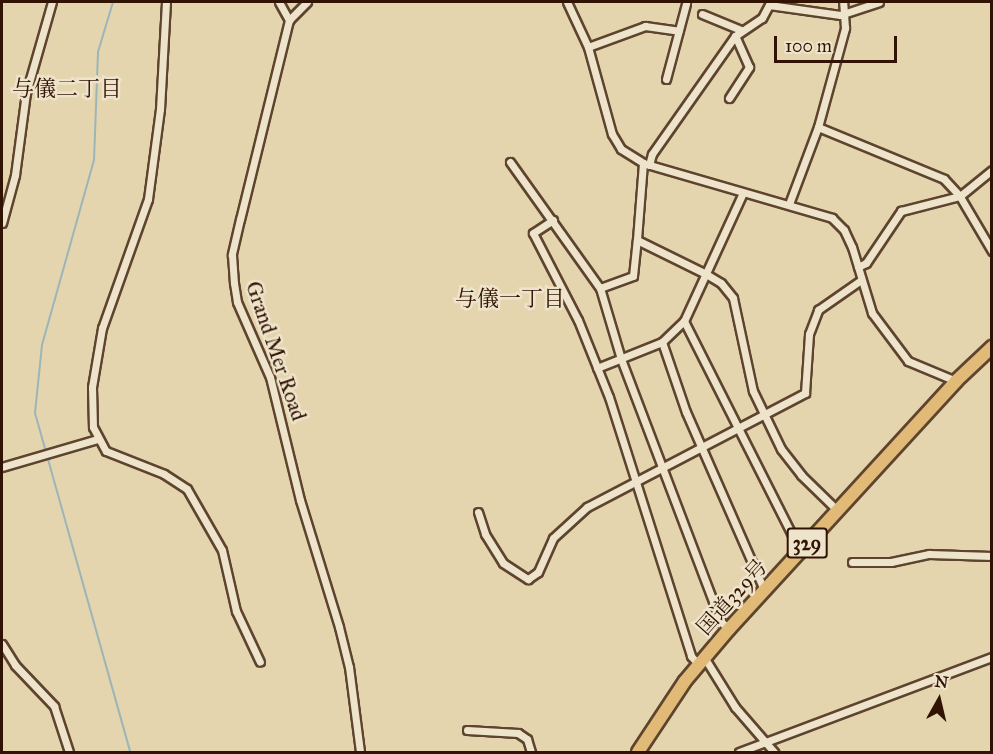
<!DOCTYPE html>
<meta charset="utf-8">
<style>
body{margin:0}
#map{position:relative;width:993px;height:754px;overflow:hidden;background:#e5d5af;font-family:"IM FELL Great Primer","Noto Serif JP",serif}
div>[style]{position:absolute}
.stream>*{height:2px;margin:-1px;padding:0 1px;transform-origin:1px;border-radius:1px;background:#9cb5b7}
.roads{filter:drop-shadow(2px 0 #5e442e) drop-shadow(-2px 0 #5e442e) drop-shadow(0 2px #5e442e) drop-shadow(0 -2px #5e442e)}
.street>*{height:7px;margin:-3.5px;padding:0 3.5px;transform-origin:3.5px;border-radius:3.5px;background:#eee4cb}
.highway>*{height:12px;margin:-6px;padding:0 6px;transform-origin:6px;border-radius:6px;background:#e2ba78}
span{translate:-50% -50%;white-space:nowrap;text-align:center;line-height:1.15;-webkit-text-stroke:5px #eee4cb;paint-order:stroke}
.shield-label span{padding:2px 4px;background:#eee4cb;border:2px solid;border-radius:4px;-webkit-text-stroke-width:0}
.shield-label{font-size:20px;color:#311303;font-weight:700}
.street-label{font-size:21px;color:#311303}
.neighbourhood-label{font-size:22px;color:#311303}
.frame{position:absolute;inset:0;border:3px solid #311303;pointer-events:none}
.north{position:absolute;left:909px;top:670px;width:60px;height:60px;-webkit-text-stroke:4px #eee4cb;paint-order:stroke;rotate:8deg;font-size:16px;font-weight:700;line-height:24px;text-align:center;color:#311303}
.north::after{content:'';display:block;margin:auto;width:21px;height:27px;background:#311303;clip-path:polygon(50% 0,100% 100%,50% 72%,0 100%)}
.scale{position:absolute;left:774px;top:36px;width:123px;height:27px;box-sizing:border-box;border:3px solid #311303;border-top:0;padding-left:8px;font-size:18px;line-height:21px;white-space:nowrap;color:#311303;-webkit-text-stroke:4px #eee4cb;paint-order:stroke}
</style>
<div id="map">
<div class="stream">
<i style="left:113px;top:2px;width:52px;rotate:106.7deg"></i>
<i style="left:98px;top:52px;width:108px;rotate:92.1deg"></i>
<i style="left:94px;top:160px;width:192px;rotate:105.7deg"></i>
<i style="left:42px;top:345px;width:68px;rotate:95.9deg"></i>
<i style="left:35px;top:413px;width:352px;rotate:74.3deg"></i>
</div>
<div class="roads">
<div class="street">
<i style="left:166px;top:2px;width:107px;rotate:93.2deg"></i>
<i style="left:160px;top:109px;width:91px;rotate:97.6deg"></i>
<i style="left:148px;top:199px;width:137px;rotate:109.6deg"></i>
<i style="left:102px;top:328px;width:60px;rotate:99.6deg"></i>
<i style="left:92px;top:387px;width:40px;rotate:88.6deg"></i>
<i style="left:93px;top:427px;width:27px;rotate:62deg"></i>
<i style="left:106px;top:451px;width:62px;rotate:21.6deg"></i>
<i style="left:164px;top:474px;width:27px;rotate:33deg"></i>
<i style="left:187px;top:489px;width:70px;rotate:60.2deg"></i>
<i style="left:222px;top:550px;width:63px;rotate:77.1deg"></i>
<i style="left:236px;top:611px;width:56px;rotate:64.8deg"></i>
<i style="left:279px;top:2px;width:21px;rotate:61deg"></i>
<i style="left:307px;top:2px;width:25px;rotate:135deg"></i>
<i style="left:289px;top:20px;width:205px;rotate:103.8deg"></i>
<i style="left:240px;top:219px;width:37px;rotate:103deg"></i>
<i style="left:232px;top:255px;width:28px;rotate:86deg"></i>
<i style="left:234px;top:283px;width:19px;rotate:81deg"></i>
<i style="left:237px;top:302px;width:82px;rotate:66.3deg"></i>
<i style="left:270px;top:377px;width:127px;rotate:76.3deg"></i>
<i style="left:300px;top:500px;width:133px;rotate:72.9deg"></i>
<i style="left:339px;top:627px;width:41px;rotate:76deg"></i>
<i style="left:349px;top:667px;width:86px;rotate:82.6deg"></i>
<i style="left:567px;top:2px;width:50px;rotate:65deg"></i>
<i style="left:588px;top:47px;width:90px;rotate:74.6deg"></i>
<i style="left:612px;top:134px;width:17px;rotate:59deg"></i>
<i style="left:621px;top:149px;width:26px;rotate:32deg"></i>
<i style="left:643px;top:163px;width:197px;rotate:16.2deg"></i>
<i style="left:832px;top:218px;width:17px;rotate:45deg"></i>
<i style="left:844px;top:230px;width:19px;rotate:65deg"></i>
<i style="left:852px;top:247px;width:69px;rotate:73.1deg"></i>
<i style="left:872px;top:313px;width:60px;rotate:53.1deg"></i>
<i style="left:908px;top:361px;width:52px;rotate:22.6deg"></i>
<i style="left:702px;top:14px;width:42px;rotate:22.3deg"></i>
<i style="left:588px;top:47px;width:61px;rotate:-20.2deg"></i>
<i style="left:645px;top:26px;width:34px;rotate:8deg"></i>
<i style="left:666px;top:79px;width:78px;rotate:-75.1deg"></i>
<i style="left:729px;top:98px;width:37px;rotate:-57deg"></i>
<i style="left:749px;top:67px;width:34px;rotate:-114deg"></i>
<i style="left:818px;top:127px;width:136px;rotate:22.4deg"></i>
<i style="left:944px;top:179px;width:22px;rotate:47deg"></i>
<i style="left:959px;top:195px;width:65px;rotate:59.5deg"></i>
<i style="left:510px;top:162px;width:155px;rotate:54.5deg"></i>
<i style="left:600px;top:288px;width:74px;rotate:73.5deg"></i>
<i style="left:621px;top:359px;width:281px;rotate:69.2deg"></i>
<i style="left:721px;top:622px;width:11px;rotate:41deg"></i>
<i style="left:643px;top:163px;width:77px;rotate:94.5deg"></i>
<i style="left:637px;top:240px;width:77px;rotate:26.2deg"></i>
<i style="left:706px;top:274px;width:17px;rotate:31deg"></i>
<i style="left:721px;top:283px;width:19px;rotate:51deg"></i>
<i style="left:733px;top:298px;width:95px;rotate:77.9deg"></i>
<i style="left:753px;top:391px;width:64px;rotate:64.2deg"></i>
<i style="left:781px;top:449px;width:33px;rotate:52deg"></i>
<i style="left:801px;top:475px;width:52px;rotate:44.2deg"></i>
<i style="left:649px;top:165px;width:11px;rotate:-75deg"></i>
<i style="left:652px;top:154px;width:144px;rotate:-54.9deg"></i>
<i style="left:735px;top:36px;width:32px;rotate:-34deg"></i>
<i style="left:762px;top:18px;width:15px;rotate:-62deg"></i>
<i style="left:769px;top:5px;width:72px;rotate:8deg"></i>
<i style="left:840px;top:15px;width:41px;rotate:-18.4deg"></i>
<i style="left:789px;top:204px;width:82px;rotate:-69.4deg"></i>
<i style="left:818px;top:127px;width:103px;rotate:-74.7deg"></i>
<i style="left:845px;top:28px;width:26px;rotate:-94deg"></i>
<i style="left:553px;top:220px;width:24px;rotate:147deg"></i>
<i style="left:533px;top:233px;width:98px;rotate:62.7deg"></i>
<i style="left:578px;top:320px;width:83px;rotate:68.1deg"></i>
<i style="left:609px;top:397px;width:272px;rotate:72.4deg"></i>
<i style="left:691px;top:656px;width:11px;rotate:49deg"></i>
<i style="left:2px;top:223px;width:50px;rotate:-74.8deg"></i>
<i style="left:15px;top:175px;width:83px;rotate:-82.4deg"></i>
<i style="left:26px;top:93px;width:95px;rotate:-74.1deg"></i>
<i style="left:858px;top:267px;width:9px;rotate:-27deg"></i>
<i style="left:866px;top:263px;width:63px;rotate:-56.1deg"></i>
<i style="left:901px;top:211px;width:61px;rotate:-14.3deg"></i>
<i style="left:960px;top:196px;width:41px;rotate:-39.1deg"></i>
<i style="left:600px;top:288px;width:35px;rotate:-20deg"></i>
<i style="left:633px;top:276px;width:36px;rotate:-84deg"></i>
<i style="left:684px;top:321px;width:258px;rotate:63.2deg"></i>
<i style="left:662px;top:342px;width:74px;rotate:71.1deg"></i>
<i style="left:686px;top:412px;width:194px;rotate:66.3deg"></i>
<i style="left:597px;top:368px;width:70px;rotate:-21.8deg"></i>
<i style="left:662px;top:342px;width:30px;rotate:-44deg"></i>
<i style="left:684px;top:321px;width:139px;rotate:-65.3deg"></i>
<i style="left:2px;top:467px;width:100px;rotate:-16.3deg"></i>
<i style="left:478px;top:512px;width:23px;rotate:72deg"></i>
<i style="left:485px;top:534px;width:34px;rotate:58deg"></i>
<i style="left:503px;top:563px;width:30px;rotate:33deg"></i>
<i style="left:528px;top:579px;width:12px;rotate:-35deg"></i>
<i style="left:538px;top:572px;width:37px;rotate:-66deg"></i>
<i style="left:553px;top:538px;width:46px;rotate:-42.4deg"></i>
<i style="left:587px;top:507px;width:246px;rotate:-27.6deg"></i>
<i style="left:805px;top:393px;width:59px;rotate:-86.1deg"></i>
<i style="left:809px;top:334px;width:26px;rotate:-69deg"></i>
<i style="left:818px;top:310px;width:52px;rotate:-34.9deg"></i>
<i style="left:852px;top:562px;width:39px"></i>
<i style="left:891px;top:562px;width:39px;rotate:-12deg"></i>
<i style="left:929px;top:554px;width:63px;rotate:1.8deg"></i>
<i style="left:2px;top:644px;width:25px;rotate:58deg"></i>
<i style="left:15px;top:665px;width:57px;rotate:46.4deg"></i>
<i style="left:54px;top:706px;width:48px;rotate:71.9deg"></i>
<i style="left:704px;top:657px;width:59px;rotate:58.2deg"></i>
<i style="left:735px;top:707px;width:60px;rotate:49.1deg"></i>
<i style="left:467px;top:730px;width:51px;rotate:3.4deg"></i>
<i style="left:518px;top:733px;width:11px;rotate:34deg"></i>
<i style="left:527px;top:739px;width:14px;rotate:73deg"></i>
<i style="left:739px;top:752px;width:270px;rotate:-20.6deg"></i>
</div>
<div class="highway">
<i style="left:638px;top:752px;width:85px;rotate:-56.5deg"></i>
<i style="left:685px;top:681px;width:68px;rotate:-49.8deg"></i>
<i style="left:729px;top:629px;width:336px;rotate:-47.5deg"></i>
<i style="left:956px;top:381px;width:50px;rotate:-43.4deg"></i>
</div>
</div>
<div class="shield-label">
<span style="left:807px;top:543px">329</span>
</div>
<div class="street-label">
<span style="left:276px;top:351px;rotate:71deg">Grand Mer Road</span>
<span style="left:732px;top:597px;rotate:-48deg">国道329号</span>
</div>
<div class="neighbourhood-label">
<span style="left:67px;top:89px">与儀二丁目</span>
<span style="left:510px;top:299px">与儀一丁目</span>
</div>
<div class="frame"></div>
<div class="north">N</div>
<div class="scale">100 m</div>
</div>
